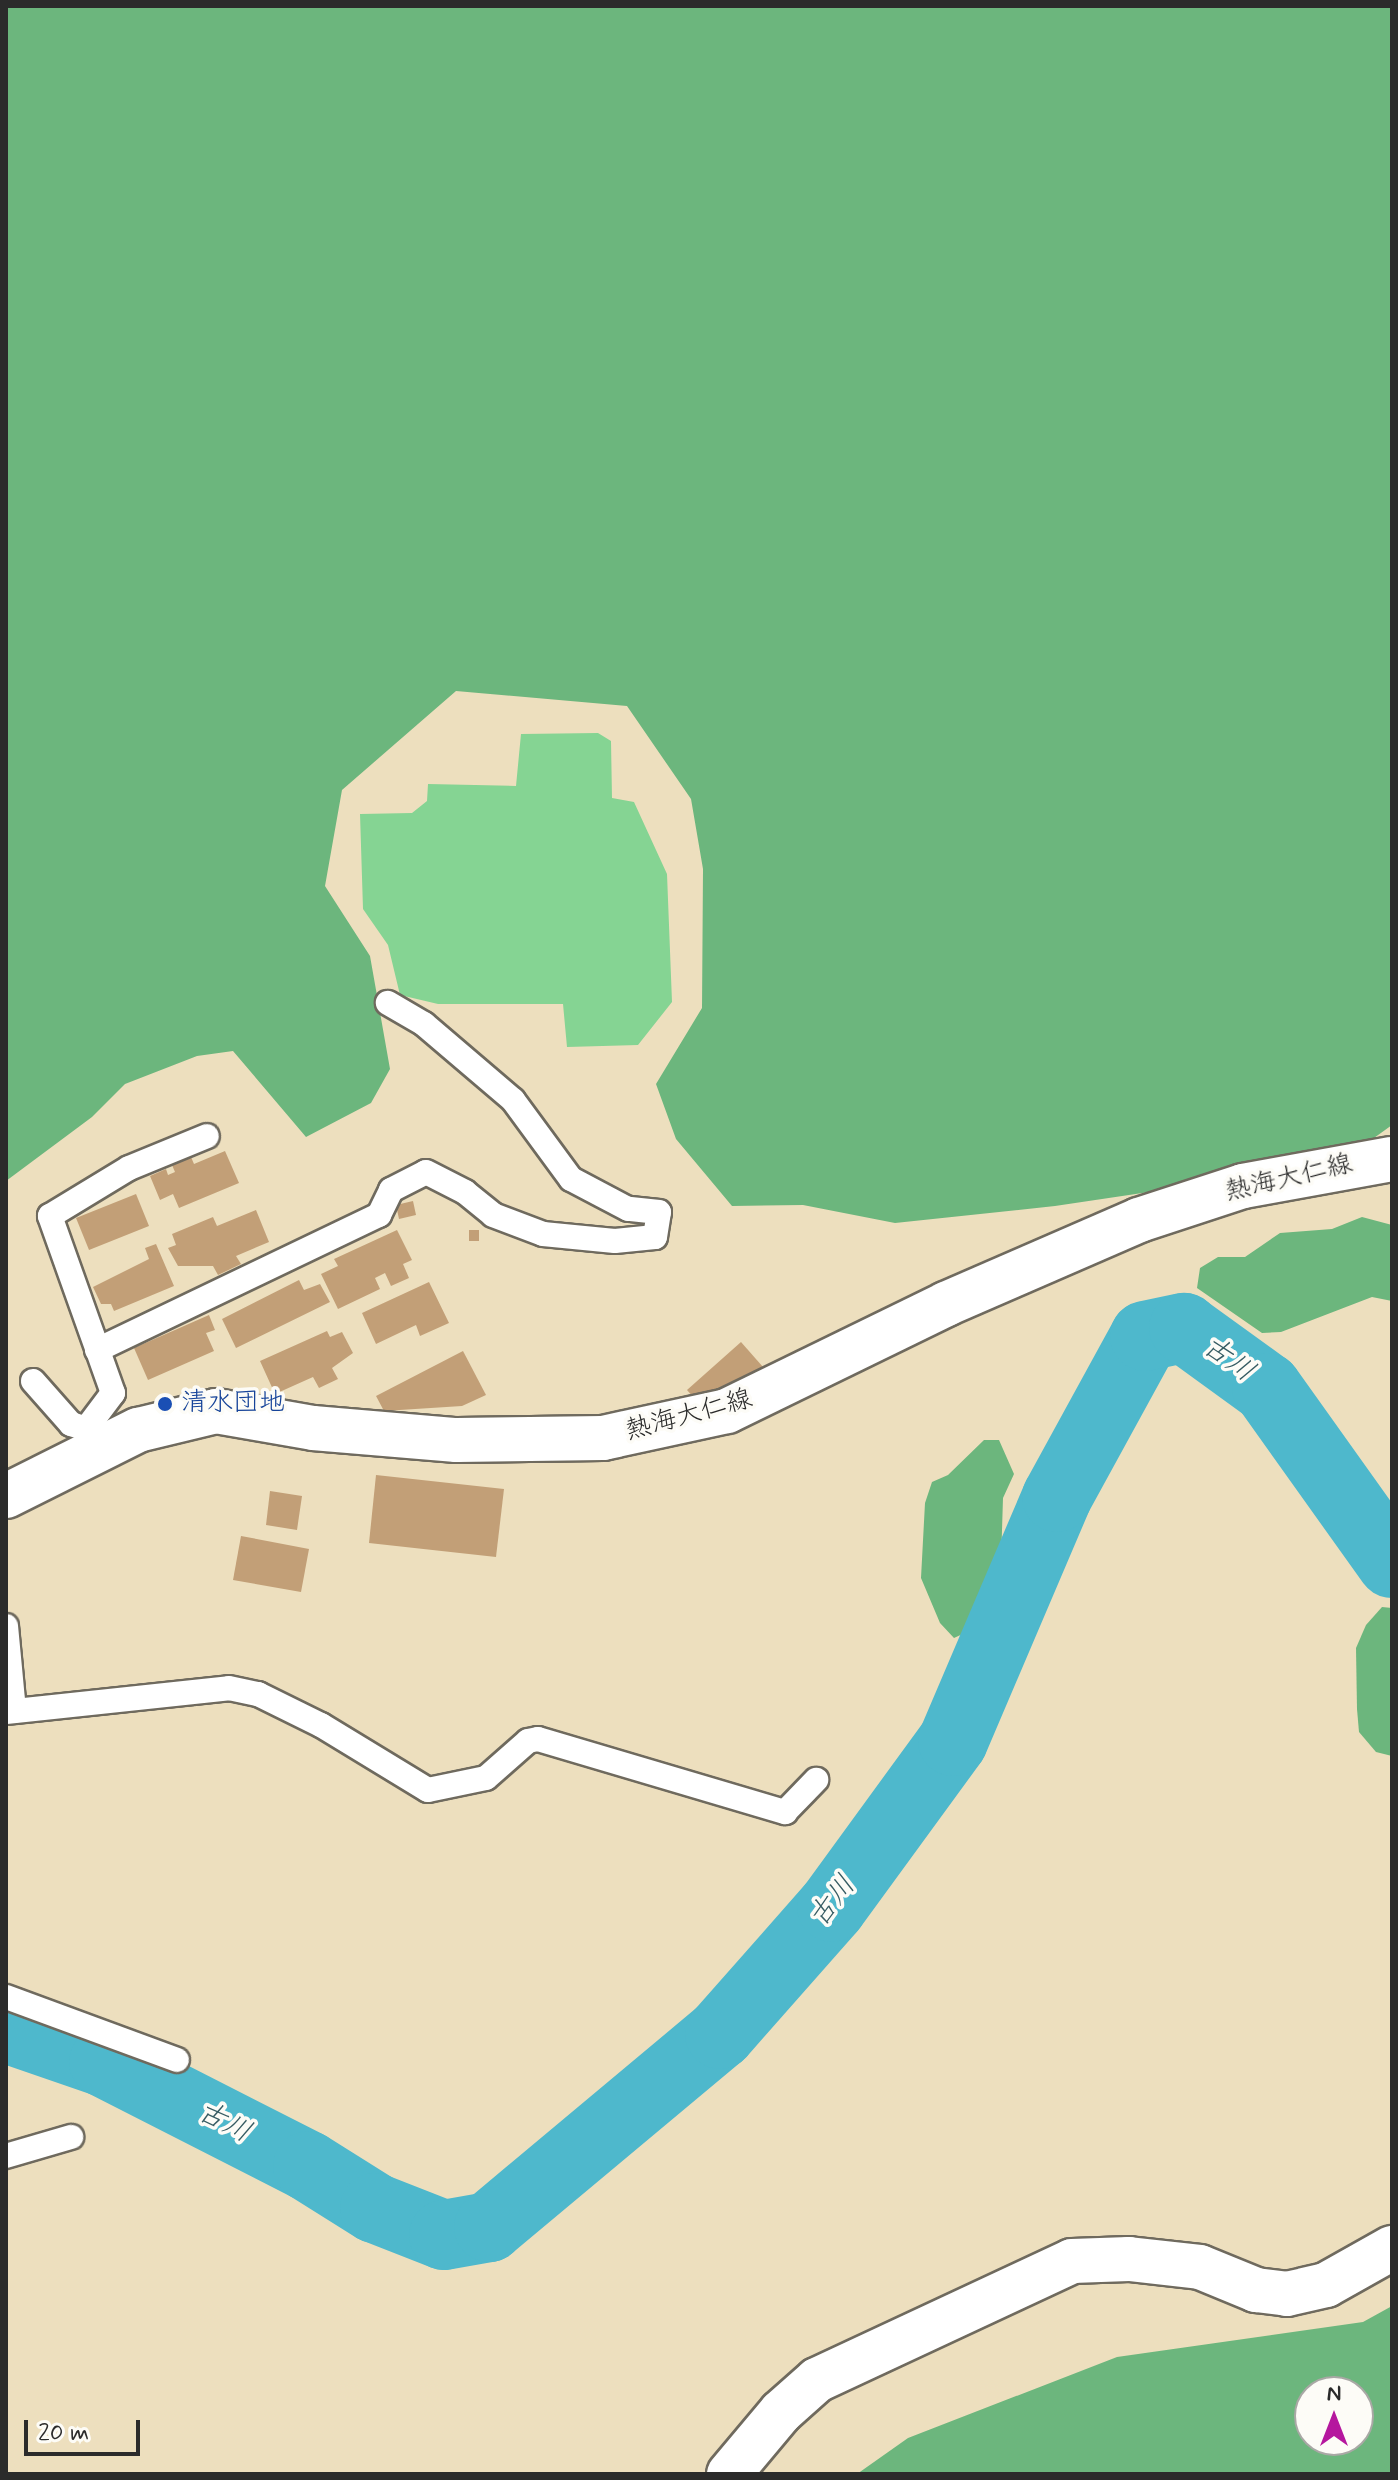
<!DOCTYPE html>
<meta charset="utf-8">
<style>
body{margin:0}
#map{position:relative;width:1398px;height:2480px;overflow:hidden;background:#eddfbe;font-family:Mynerve,"Klee One",sans-serif}
div>[style]{position:absolute}
.green>*{inset:0;background:#85d493}
.forest>*{inset:0;background:#6cb67d}
.river>*{height:70px;margin:-35px;padding:0 35px;transform-origin:35px;border-radius:35px;background:#4eb8cc}
.building>*{inset:0;background:#c29f77}
.roads{filter:drop-shadow(2px 0 #6f6a5e) drop-shadow(-2px 0 #6f6a5e) drop-shadow(0 2px #6f6a5e) drop-shadow(0 -2px #6f6a5e)}
.lane>*{height:24px;margin:-12px;padding:0 12px;transform-origin:12px;border-radius:12px;background:#fff}
.street>*{height:44px;margin:-22px;padding:0 22px;transform-origin:22px;border-radius:22px;background:#fff}
.primary>*{height:44px;margin:-22px;padding:0 22px;transform-origin:22px;border-radius:22px;background:#fff}
.dots>*{width:22px;height:22px;translate:-50% -50%;box-sizing:border-box;border:4px solid #fdfcf7;border-radius:50%}
span{translate:-50% -50%;white-space:nowrap;text-align:center;line-height:1.15;-webkit-text-stroke:7px #fdfcf7;paint-order:stroke}
.street-label{font-size:26px;color:#2b2b2b}
.transit-label{font-size:26px;color:#164399}
.left{translate:0 -50%;text-align:left}
.water-label{font-size:28px;color:#375c63;font-style:italic}
.frame{position:absolute;inset:0;border:8px solid #2b2b2b;pointer-events:none}
.north{position:absolute;left:1294px;top:2376px;width:80px;height:80px;box-sizing:border-box;background:#fdfcf7;border:2px solid #a9a8a5;border-radius:50%;rotate:0deg;font-size:22px;font-weight:700;line-height:32px;text-align:center;color:#2b2b2b}
.north::after{content:'';display:block;margin:auto;width:28px;height:36px;background:#b5179e;clip-path:polygon(50% 0,100% 100%,50% 72%,0 100%)}
.scale{position:absolute;left:24px;top:2420px;width:116px;height:36px;box-sizing:border-box;border:4px solid #2b2b2b;border-top:0;padding-left:10px;font-size:24px;line-height:28px;white-space:nowrap;color:#2b2b2b;-webkit-text-stroke:6px #fdfcf7;paint-order:stroke}
</style>
<div id="map">
<div class="green">
<i style="clip-path:polygon(598px 733px,611px 741px,612px 798px,634px 802px,667px 874px,672px 1002px,638px 1045px,567px 1047px,563px 1004px,438px 1004px,400px 995px,388px 945px,363px 909px,360px 814px,412px 813px,427px 801px,428px 784px,516px 786px,521px 734px)"></i>
</div>
<div class="forest">
<i style="clip-path:polygon(6px 6px,1392px 6px,1392px 1125px,1367px 1143px,1270px 1174px,1055px 1206px,895px 1223px,803px 1205px,732px 1206px,676px 1139px,656px 1084px,702px 1008px,703px 869px,691px 799px,627px 706px,456px 691px,342px 790px,325px 886px,370px 956px,390px 1069px,371px 1103px,306px 1137px,233px 1051px,197px 1056px,125px 1084px,92px 1117px,6px 1181px)"></i>
<i style="clip-path:polygon(1362px 1217px,1392px 1225px,1392px 1301px,1372px 1297px,1281px 1332px,1262px 1333px,1197px 1288px,1200px 1268px,1218px 1257px,1245px 1257px,1280px 1233px,1332px 1229px)"></i>
<i style="clip-path:polygon(984px 1440px,999px 1440px,1014px 1474px,1003px 1498px,1001px 1563px,984px 1613px,967px 1632px,954px 1638px,940px 1623px,921px 1578px,925px 1503px,932px 1482px,948px 1475px)"></i>
<i style="clip-path:polygon(1382px 1607px,1392px 1608px,1392px 1756px,1376px 1752px,1359px 1732px,1357px 1709px,1356px 1648px,1366px 1625px)"></i>
<i style="clip-path:polygon(evenodd,1392px 2306px,1392px 2474px,857px 2474px,908px 2438px,1117px 2357px,1363px 2322px,1392px 2306px,1358px 2392px,1358px 2440px,1310px 2440px,1310px 2392px,1358px 2392px)"></i>
</div>
<div class="river">
<i style="left:6px;top:2028px;width:104px;rotate:19.1deg"></i>
<i style="left:104px;top:2062px;width:229px;rotate:27deg"></i>
<i style="left:308px;top:2166px;width:79px;rotate:32.1deg"></i>
<i style="left:375px;top:2208px;width:74px;rotate:21.4deg"></i>
<i style="left:444px;top:2235px;width:46px;rotate:-10.1deg"></i>
<i style="left:489px;top:2227px;width:301px;rotate:-39.9deg"></i>
<i style="left:720px;top:2034px;width:169px;rotate:-48.6deg"></i>
<i style="left:832px;top:1907px;width:205px;rotate:-53.9deg"></i>
<i style="left:953px;top:1741px;width:265px;rotate:-66.9deg"></i>
<i style="left:1057px;top:1497px;width:183px;rotate:-61.3deg"></i>
<i style="left:1145px;top:1336px;width:40px;rotate:-12deg"></i>
<i style="left:1184px;top:1328px;width:102px;rotate:35.9deg"></i>
<i style="left:1267px;top:1388px;width:215px;rotate:54.5deg"></i>
</div>
<div class="building">
<i style="clip-path:polygon(225px 1151px,239px 1183px,179px 1208px,173px 1194px,160px 1200px,150px 1176px,166px 1169px,168px 1175px,175px 1172px,172px 1165px,191px 1157px,194px 1164px)"></i>
<i style="clip-path:polygon(136px 1194px,149px 1226px,89px 1250px,76px 1218px)"></i>
<i style="clip-path:polygon(413px 1201px,416px 1215px,399px 1219px,396px 1205px)"></i>
<i style="clip-path:polygon(256px 1210px,269px 1242px,236px 1256px,241px 1264px,218px 1275px,213px 1266px,178px 1266px,168px 1248px,176px 1245px,172px 1234px,213px 1217px,217px 1226px)"></i>
<i style="clip-path:polygon(397px 1230px,412px 1260px,403px 1264px,409px 1278px,391px 1286px,385px 1273px,375px 1278px,380px 1289px,338px 1309px,321px 1274px,338px 1266px,334px 1259px)"></i>
<i style="clip-path:polygon(469px 1230px,479px 1230px,479px 1241px,469px 1241px)"></i>
<i style="clip-path:polygon(156px 1244px,174px 1286px,114px 1311px,111px 1304px,101px 1304px,93px 1287px,149px 1259px,145px 1248px)"></i>
<i style="clip-path:polygon(299px 1280px,304px 1290px,320px 1284px,330px 1302px,236px 1348px,222px 1319px)"></i>
<i style="clip-path:polygon(429px 1282px,449px 1323px,420px 1336px,416px 1325px,376px 1344px,362px 1313px)"></i>
<i style="clip-path:polygon(209px 1315px,215px 1330px,206px 1333px,214px 1351px,148px 1380px,134px 1348px)"></i>
<i style="clip-path:polygon(327px 1331px,330px 1337px,342px 1332px,353px 1353px,332px 1368px,338px 1379px,319px 1388px,313px 1377px,275px 1394px,260px 1361px)"></i>
<i style="clip-path:polygon(741px 1342px,763px 1367px,709px 1415px,687px 1390px)"></i>
<i style="clip-path:polygon(463px 1351px,486px 1395px,462px 1406px,384px 1411px,376px 1396px)"></i>
<i style="clip-path:polygon(376px 1475px,504px 1489px,496px 1557px,369px 1543px)"></i>
<i style="clip-path:polygon(270px 1491px,302px 1496px,297px 1530px,266px 1525px)"></i>
<i style="clip-path:polygon(241px 1536px,309px 1549px,301px 1592px,233px 1580px)"></i>
</div>
<div class="roads">
<div class="lane">
<i style="left:97px;top:1350px;width:313px;rotate:-25.6deg"></i>
<i style="left:379px;top:1215px;width:28px;rotate:-64deg"></i>
<i style="left:391px;top:1190px;width:39px;rotate:-27deg"></i>
<i style="left:426px;top:1172px;width:44px;rotate:27.1deg"></i>
<i style="left:465px;top:1192px;width:36px;rotate:39deg"></i>
<i style="left:493px;top:1215px;width:53px;rotate:20.8deg"></i>
<i style="left:543px;top:1234px;width:72px;rotate:5.6deg"></i>
<i style="left:615px;top:1241px;width:40px;rotate:-5.7deg"></i>
<i style="left:655px;top:1237px;width:25px;rotate:-81deg"></i>
<i style="left:659px;top:1212px;width:31px;rotate:-174deg"></i>
<i style="left:628px;top:1209px;width:64px;rotate:-152.2deg"></i>
<i style="left:571px;top:1179px;width:98px;rotate:-126.3deg"></i>
<i style="left:513px;top:1100px;width:117px;rotate:-139.5deg"></i>
<i style="left:424px;top:1024px;width:42px;rotate:-149.7deg"></i>
<i style="left:33px;top:1381px;width:57px;rotate:48.5deg"></i>
<i style="left:71px;top:1424px;width:16px;rotate:18deg"></i>
<i style="left:86px;top:1429px;width:16px;rotate:63deg"></i>
<i style="left:86px;top:1429px;width:45px;rotate:-53.1deg"></i>
<i style="left:113px;top:1393px;width:188px;rotate:-109.6deg"></i>
<i style="left:50px;top:1216px;width:92px;rotate:-31.3deg"></i>
<i style="left:129px;top:1168px;width:84px;rotate:-22.3deg"></i>
<i style="left:6px;top:1626px;width:85px;rotate:84.6deg"></i>
<i style="left:6px;top:1712px;width:224px;rotate:-6.1deg"></i>
<i style="left:229px;top:1688px;width:30px;rotate:12deg"></i>
<i style="left:258px;top:1694px;width:70px;rotate:26.2deg"></i>
<i style="left:321px;top:1725px;width:125px;rotate:31.3deg"></i>
<i style="left:428px;top:1790px;width:59px;rotate:-11.7deg"></i>
<i style="left:486px;top:1778px;width:56px;rotate:-41.4deg"></i>
<i style="left:528px;top:1741px;width:10px;rotate:-11deg"></i>
<i style="left:538px;top:1739px;width:258px;rotate:16.5deg"></i>
<i style="left:785px;top:1812px;width:45px;rotate:-45.9deg"></i>
<i style="left:6px;top:1997px;width:182px;rotate:20.2deg"></i>
<i style="left:6px;top:2156px;width:68px;rotate:-16.3deg"></i>
</div>
<div class="street">
<i style="left:729px;top:2474px;width:81px;rotate:-50deg"></i>
<i style="left:781px;top:2412px;width:48px;rotate:-41.6deg"></i>
<i style="left:817px;top:2380px;width:281px;rotate:-25deg"></i>
<i style="left:1072px;top:2261px;width:57px;rotate:-2deg"></i>
<i style="left:1129px;top:2259px;width:71px;rotate:6.4deg"></i>
<i style="left:1200px;top:2267px;width:61px;rotate:22.3deg"></i>
<i style="left:1256px;top:2290px;width:31px;rotate:7deg"></i>
<i style="left:1287px;top:2294px;width:40px;rotate:-13deg"></i>
<i style="left:1326px;top:2285px;width:76px;rotate:-29.3deg"></i>
</div>
<div class="primary">
<i style="left:6px;top:1496px;width:148px;rotate:-26.6deg"></i>
<i style="left:138px;top:1430px;width:80px;rotate:-13.7deg"></i>
<i style="left:216px;top:1411px;width:98px;rotate:9.9deg"></i>
<i style="left:313px;top:1428px;width:144px;rotate:4.8deg"></i>
<i style="left:457px;top:1440px;width:146px;rotate:-0.8deg"></i>
<i style="left:603px;top:1438px;width:127px;rotate:-12.3deg"></i>
<i style="left:727px;top:1411px;width:244px;rotate:-26deg"></i>
<i style="left:946px;top:1304px;width:210px;rotate:-23.5deg"></i>
<i style="left:1139px;top:1220px;width:109px;rotate:-18.1deg"></i>
<i style="left:1243px;top:1186px;width:151px;rotate:-10.3deg"></i>
</div>
</div>
<div class="dots">
<i style="left:165px;top:1404px;background:#1a4fb4"></i>
</div>
<div class="street-label">
<span style="left:1289px;top:1179px;rotate:-13deg">熱海大仁線</span>
<span style="left:689px;top:1416px;rotate:-15deg">熱海大仁線</span>
</div>
<div class="transit-label">
<span class="left" style="left:181px;top:1404px">清水団地</span>
</div>
<div class="water-label">
<span style="left:1228px;top:1360px;rotate:36deg">古川</span>
<span style="left:833px;top:1902px;rotate:-52deg">古川</span>
<span style="left:224px;top:2123px;rotate:27deg">古川</span>
</div>
<div class="frame"></div>
<div class="north">N</div>
<div class="scale">20 m</div>
</div>
